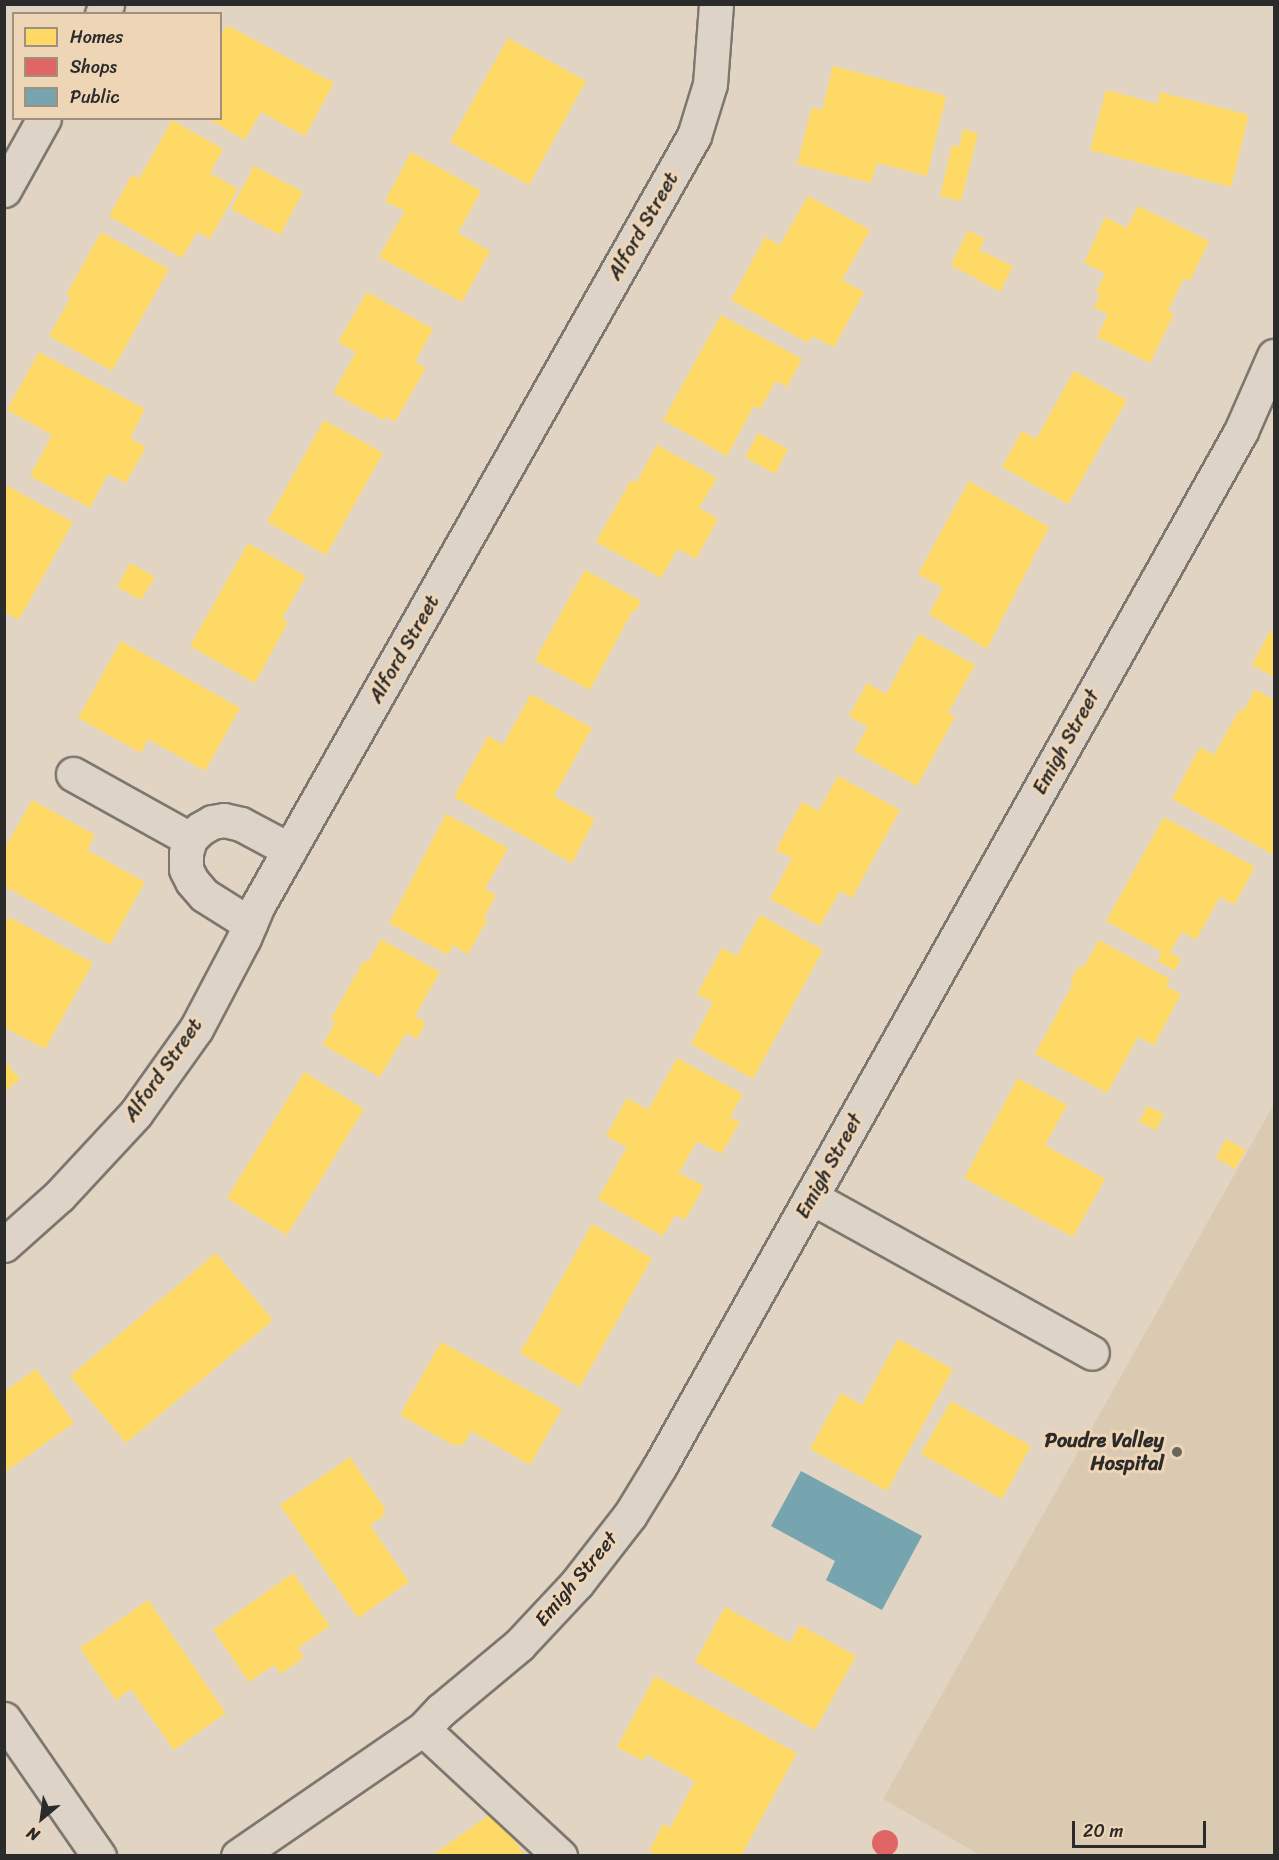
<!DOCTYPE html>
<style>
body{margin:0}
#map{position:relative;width:1279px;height:1860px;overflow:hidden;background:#e1d4c3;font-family:Sriracha,sans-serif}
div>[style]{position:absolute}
.built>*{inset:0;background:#dbcab2}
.homes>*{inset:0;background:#ffd966}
.shops>*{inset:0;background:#e06666}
.round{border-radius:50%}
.public>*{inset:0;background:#76a5af}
.roads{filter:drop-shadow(2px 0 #7d776f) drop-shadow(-2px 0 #7d776f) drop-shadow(0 2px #7d776f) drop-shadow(0 -2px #7d776f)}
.minor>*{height:33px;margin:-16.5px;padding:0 16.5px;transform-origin:16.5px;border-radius:16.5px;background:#ddd3c7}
.dots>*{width:16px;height:16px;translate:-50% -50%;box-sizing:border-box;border:3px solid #eed5b6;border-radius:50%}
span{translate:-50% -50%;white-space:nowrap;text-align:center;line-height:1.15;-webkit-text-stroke:6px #eed5b6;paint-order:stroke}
.street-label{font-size:20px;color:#2b2b2b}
.poi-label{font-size:20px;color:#2b2b2b;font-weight:700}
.right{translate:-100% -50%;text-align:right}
.frame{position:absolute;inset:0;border:6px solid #2b2b2b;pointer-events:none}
.legend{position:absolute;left:12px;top:12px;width:210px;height:108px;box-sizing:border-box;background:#eed5b6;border:2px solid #a0917e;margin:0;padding:8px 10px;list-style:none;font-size:18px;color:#2b2b2b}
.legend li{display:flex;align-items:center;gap:12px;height:30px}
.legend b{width:30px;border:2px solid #a0917e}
.north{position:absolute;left:12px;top:1788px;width:60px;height:60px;-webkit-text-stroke:4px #eed5b6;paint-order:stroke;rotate:209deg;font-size:16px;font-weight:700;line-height:24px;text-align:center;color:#2b2b2b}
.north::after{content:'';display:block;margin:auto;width:21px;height:27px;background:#2b2b2b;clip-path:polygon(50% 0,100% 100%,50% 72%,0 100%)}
.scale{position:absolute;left:1072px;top:1821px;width:134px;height:27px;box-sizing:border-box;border:3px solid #2b2b2b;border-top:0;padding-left:8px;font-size:18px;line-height:21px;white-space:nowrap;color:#2b2b2b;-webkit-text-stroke:4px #eed5b6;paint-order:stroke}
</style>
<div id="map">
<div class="built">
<i style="clip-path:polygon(1274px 1104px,1274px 1855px,980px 1855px,883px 1799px)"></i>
</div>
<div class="homes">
<i style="clip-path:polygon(227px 25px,334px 83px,305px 136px,261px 112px,245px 140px,206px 118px,220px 118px,220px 37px)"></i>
<i style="clip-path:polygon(508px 38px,586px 81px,529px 185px,450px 142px)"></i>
<i style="clip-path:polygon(833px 66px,946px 96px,927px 176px,877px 163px,871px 183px,797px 164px,812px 107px,822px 110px)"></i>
<i style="clip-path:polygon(1106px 90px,1158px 104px,1160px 92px,1249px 115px,1231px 187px,1090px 150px)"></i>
<i style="clip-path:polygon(172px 120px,223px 149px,210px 173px,238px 189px,210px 239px,197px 232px,182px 258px,109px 216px,132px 175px,139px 179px)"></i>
<i style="clip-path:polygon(963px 129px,978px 133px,961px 201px,940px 196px,952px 145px,959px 147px)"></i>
<i style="clip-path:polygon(411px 152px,481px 191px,458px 233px,490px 251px,462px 302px,379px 257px,405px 211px,385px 201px)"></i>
<i style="clip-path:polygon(254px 166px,303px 192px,280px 235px,231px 209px)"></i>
<i style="clip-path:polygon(808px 196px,870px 230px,842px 280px,864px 292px,834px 347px,812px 336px,808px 343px,731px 300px,765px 237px,780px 245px)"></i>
<i style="clip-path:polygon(1138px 206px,1209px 241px,1190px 281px,1184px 278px,1168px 311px,1174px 314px,1150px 363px,1097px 337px,1108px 314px,1094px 308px,1100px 294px,1096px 292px,1105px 273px,1084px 263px,1105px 217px,1127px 228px)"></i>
<i style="clip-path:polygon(968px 230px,985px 239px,979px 250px,1013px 266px,1000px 292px,951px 265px)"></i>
<i style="clip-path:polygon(101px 232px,169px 269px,112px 371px,49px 336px,71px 297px,66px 295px)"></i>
<i style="clip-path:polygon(367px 292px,433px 329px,415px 362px,426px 368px,395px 422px,386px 417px,383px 420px,333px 393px,356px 352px,338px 342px)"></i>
<i style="clip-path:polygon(721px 315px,802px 359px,787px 387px,776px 381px,760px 409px,754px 406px,727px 456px,663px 420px)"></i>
<i style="clip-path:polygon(39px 352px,145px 409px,130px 438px,146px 447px,126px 483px,108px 474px,90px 508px,30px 476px,52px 435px,7px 410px)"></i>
<i style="clip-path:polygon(1074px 371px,1127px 400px,1068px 504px,1002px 467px,1022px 431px,1036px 439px)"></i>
<i style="clip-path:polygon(324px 420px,383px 453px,326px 555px,267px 522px)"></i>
<i style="clip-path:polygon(758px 433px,788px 449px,775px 474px,745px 457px)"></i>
<i style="clip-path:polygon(657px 445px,717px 478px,699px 508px,718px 519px,696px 559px,678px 549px,661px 578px,596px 542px,631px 480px,636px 483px)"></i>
<i style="clip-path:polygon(969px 481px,1049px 527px,987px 649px,929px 614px,943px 588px,918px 574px)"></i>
<i style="clip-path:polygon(4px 484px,73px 522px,19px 620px,4px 612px)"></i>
<i style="clip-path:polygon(248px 543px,306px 576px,282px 619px,288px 622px,255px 683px,190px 646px)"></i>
<i style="clip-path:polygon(130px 563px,155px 577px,141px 600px,117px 587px)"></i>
<i style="clip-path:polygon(585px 570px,641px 601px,636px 611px,633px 610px,590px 690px,537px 662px,536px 658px)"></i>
<i style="clip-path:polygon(1270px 631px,1274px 633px,1274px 677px,1252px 665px)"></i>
<i style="clip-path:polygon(919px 634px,975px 665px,948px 713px,955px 717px,917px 786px,854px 751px,868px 727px,849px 716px,867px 683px,886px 694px)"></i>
<i style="clip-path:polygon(121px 641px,240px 708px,205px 771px,148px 739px,141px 753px,78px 718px)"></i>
<i style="clip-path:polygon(1255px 689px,1274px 700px,1274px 855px,1172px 799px,1200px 747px,1214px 755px,1240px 709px,1244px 711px)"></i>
<i style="clip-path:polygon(531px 694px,592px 728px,554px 796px,595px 819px,572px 863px,454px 797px,488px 736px,503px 745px)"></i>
<i style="clip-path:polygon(838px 776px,900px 810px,852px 898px,840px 891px,820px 926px,770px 899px,792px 858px,776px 850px,802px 802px,819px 811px)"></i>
<i style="clip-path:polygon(32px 800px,95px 835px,87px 850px,145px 882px,110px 945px,4px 886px,4px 850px)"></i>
<i style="clip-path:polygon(446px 814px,508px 848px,485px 889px,496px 895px,484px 918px,487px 920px,468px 954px,452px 945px,448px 955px,389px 923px)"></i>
<i style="clip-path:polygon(1164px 817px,1255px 867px,1234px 905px,1220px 897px,1196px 940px,1182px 932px,1170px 952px,1181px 959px,1175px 971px,1157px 961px,1162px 952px,1106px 921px)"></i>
<i style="clip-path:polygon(760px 915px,823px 950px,753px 1079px,691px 1044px,713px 1002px,697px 994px,722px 948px,737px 956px)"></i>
<i style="clip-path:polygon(9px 917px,93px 963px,45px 1049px,4px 1027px,4px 925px)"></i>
<i style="clip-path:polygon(381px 939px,440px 972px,415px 1016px,426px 1023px,417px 1039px,406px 1033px,380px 1077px,323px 1045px,335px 1022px,331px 1019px,364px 960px,368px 963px)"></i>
<i style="clip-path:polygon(1099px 940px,1170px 979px,1166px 986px,1181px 994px,1154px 1045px,1138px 1037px,1107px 1093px,1035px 1054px,1073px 984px,1070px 983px,1079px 965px,1083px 968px)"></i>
<i style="clip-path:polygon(677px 1058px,743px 1094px,730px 1117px,740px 1122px,721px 1154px,697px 1141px,679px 1173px,704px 1186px,685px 1220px,675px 1215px,663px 1236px,598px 1199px,627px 1147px,606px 1136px,627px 1098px,648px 1110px)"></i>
<i style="clip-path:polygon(4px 1060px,20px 1079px,4px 1092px)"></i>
<i style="clip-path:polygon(304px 1072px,364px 1109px,287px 1235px,227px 1198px)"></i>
<i style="clip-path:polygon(1018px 1078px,1067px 1105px,1045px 1145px,1105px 1179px,1073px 1237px,964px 1178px)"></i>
<i style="clip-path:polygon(1147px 1106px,1164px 1114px,1156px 1130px,1139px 1122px)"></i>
<i style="clip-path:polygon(1226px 1139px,1246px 1150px,1235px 1169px,1216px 1158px)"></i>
<i style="clip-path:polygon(592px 1224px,652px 1258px,580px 1387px,520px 1353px)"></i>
<i style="clip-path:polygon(216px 1253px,273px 1320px,126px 1443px,70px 1376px)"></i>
<i style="clip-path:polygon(898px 1339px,953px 1369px,887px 1491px,810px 1449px,841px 1393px,862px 1405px)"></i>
<i style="clip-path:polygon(441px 1342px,562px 1409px,530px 1465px,471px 1431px,463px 1446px,459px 1443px,457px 1447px,400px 1415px)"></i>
<i style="clip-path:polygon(36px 1369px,74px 1423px,5px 1472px,5px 1391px)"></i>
<i style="clip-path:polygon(951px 1401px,1031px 1446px,1002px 1499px,921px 1454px)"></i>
<i style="clip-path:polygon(350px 1457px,386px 1510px,382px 1511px,385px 1515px,370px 1525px,409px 1582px,358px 1618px,280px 1505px)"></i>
<i style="clip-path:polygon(293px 1573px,330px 1626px,298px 1648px,304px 1657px,281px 1674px,274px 1665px,249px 1682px,213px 1630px)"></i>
<i style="clip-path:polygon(148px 1600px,226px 1713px,174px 1750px,131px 1689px,116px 1700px,80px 1648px)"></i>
<i style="clip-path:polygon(725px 1607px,790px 1643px,800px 1625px,856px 1656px,815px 1730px,695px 1662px)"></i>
<i style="clip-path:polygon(655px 1676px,797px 1753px,741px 1856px,657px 1856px,649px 1851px,663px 1824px,670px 1828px,695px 1781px,646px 1754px,643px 1761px,617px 1747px)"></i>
<i style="clip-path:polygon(495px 1811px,525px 1856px,431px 1856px)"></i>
</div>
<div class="shops">
<i class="round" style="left:872px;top:1830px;width:26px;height:26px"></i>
</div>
<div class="public">
<i style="clip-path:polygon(801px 1471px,922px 1536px,882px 1610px,826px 1580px,835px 1561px,771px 1526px)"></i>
</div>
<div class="roads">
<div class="minor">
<i style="left:102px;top:14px;width:11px;rotate:-63deg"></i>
<i style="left:4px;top:190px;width:82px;rotate:-60.9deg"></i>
<i style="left:73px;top:774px;width:134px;rotate:29.1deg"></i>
<i style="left:250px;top:924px;width:54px;rotate:-147.8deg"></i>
<i style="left:204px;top:895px;width:18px;rotate:-131deg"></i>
<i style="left:192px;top:881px;width:13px;rotate:-117deg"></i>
<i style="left:186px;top:869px;width:16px;rotate:-90deg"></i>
<i style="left:186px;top:853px;width:15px;rotate:-74deg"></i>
<i style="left:190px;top:839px;width:14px;rotate:-45deg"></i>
<i style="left:200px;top:829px;width:14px;rotate:-30deg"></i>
<i style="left:212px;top:822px;width:12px;rotate:-9deg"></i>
<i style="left:224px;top:820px;width:17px;rotate:13deg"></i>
<i style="left:241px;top:824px;width:55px;rotate:28deg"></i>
<i style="left:811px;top:1197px;width:321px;rotate:29deg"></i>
<i style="left:4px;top:1245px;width:74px;rotate:-41.7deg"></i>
<i style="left:59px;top:1196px;width:113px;rotate:-47.1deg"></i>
<i style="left:136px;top:1113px;width:103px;rotate:-54.5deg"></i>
<i style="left:196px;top:1029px;width:103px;rotate:-62.2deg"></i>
<i style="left:244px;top:938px;width:34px;rotate:-67deg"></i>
<i style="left:257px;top:907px;width:886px;rotate:-60.46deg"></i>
<i style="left:694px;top:136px;width:54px;rotate:-72.9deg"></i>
<i style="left:710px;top:84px;width:80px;rotate:-85.7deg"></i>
<i style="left:4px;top:1719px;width:167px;rotate:55.3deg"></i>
<i style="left:423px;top:1729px;width:187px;rotate:42.8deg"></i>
<i style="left:238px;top:1856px;width:224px;rotate:-34.5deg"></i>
<i style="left:423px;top:1729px;width:26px;rotate:-47deg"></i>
<i style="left:441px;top:1710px;width:102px;rotate:-39.8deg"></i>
<i style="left:519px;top:1645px;width:85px;rotate:-46.9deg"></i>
<i style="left:577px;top:1583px;width:86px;rotate:-52.1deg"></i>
<i style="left:630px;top:1515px;width:57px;rotate:-58.5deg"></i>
<i style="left:660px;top:1466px;width:1187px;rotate:-60.69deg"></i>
<i style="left:1241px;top:431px;width:82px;rotate:-66.3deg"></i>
</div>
</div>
<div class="dots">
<i style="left:1177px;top:1452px;background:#6b6660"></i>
</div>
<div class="street-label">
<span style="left:643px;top:226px;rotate:-60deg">Alford Street</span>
<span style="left:404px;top:649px;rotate:-60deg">Alford Street</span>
<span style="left:1066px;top:742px;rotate:-61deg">Emigh Street</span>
<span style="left:163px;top:1070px;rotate:-55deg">Alford Street</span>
<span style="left:829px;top:1166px;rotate:-61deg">Emigh Street</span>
<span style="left:576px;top:1579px;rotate:-50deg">Emigh Street</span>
</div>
<div class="poi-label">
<span class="right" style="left:1164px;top:1452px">Poudre Valley<br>Hospital</span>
</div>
<div class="frame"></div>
<ul class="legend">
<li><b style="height:16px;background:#ffd966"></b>Homes</li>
<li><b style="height:16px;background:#e06666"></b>Shops</li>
<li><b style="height:16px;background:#76a5af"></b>Public</li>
</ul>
<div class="north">N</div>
<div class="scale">20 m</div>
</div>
